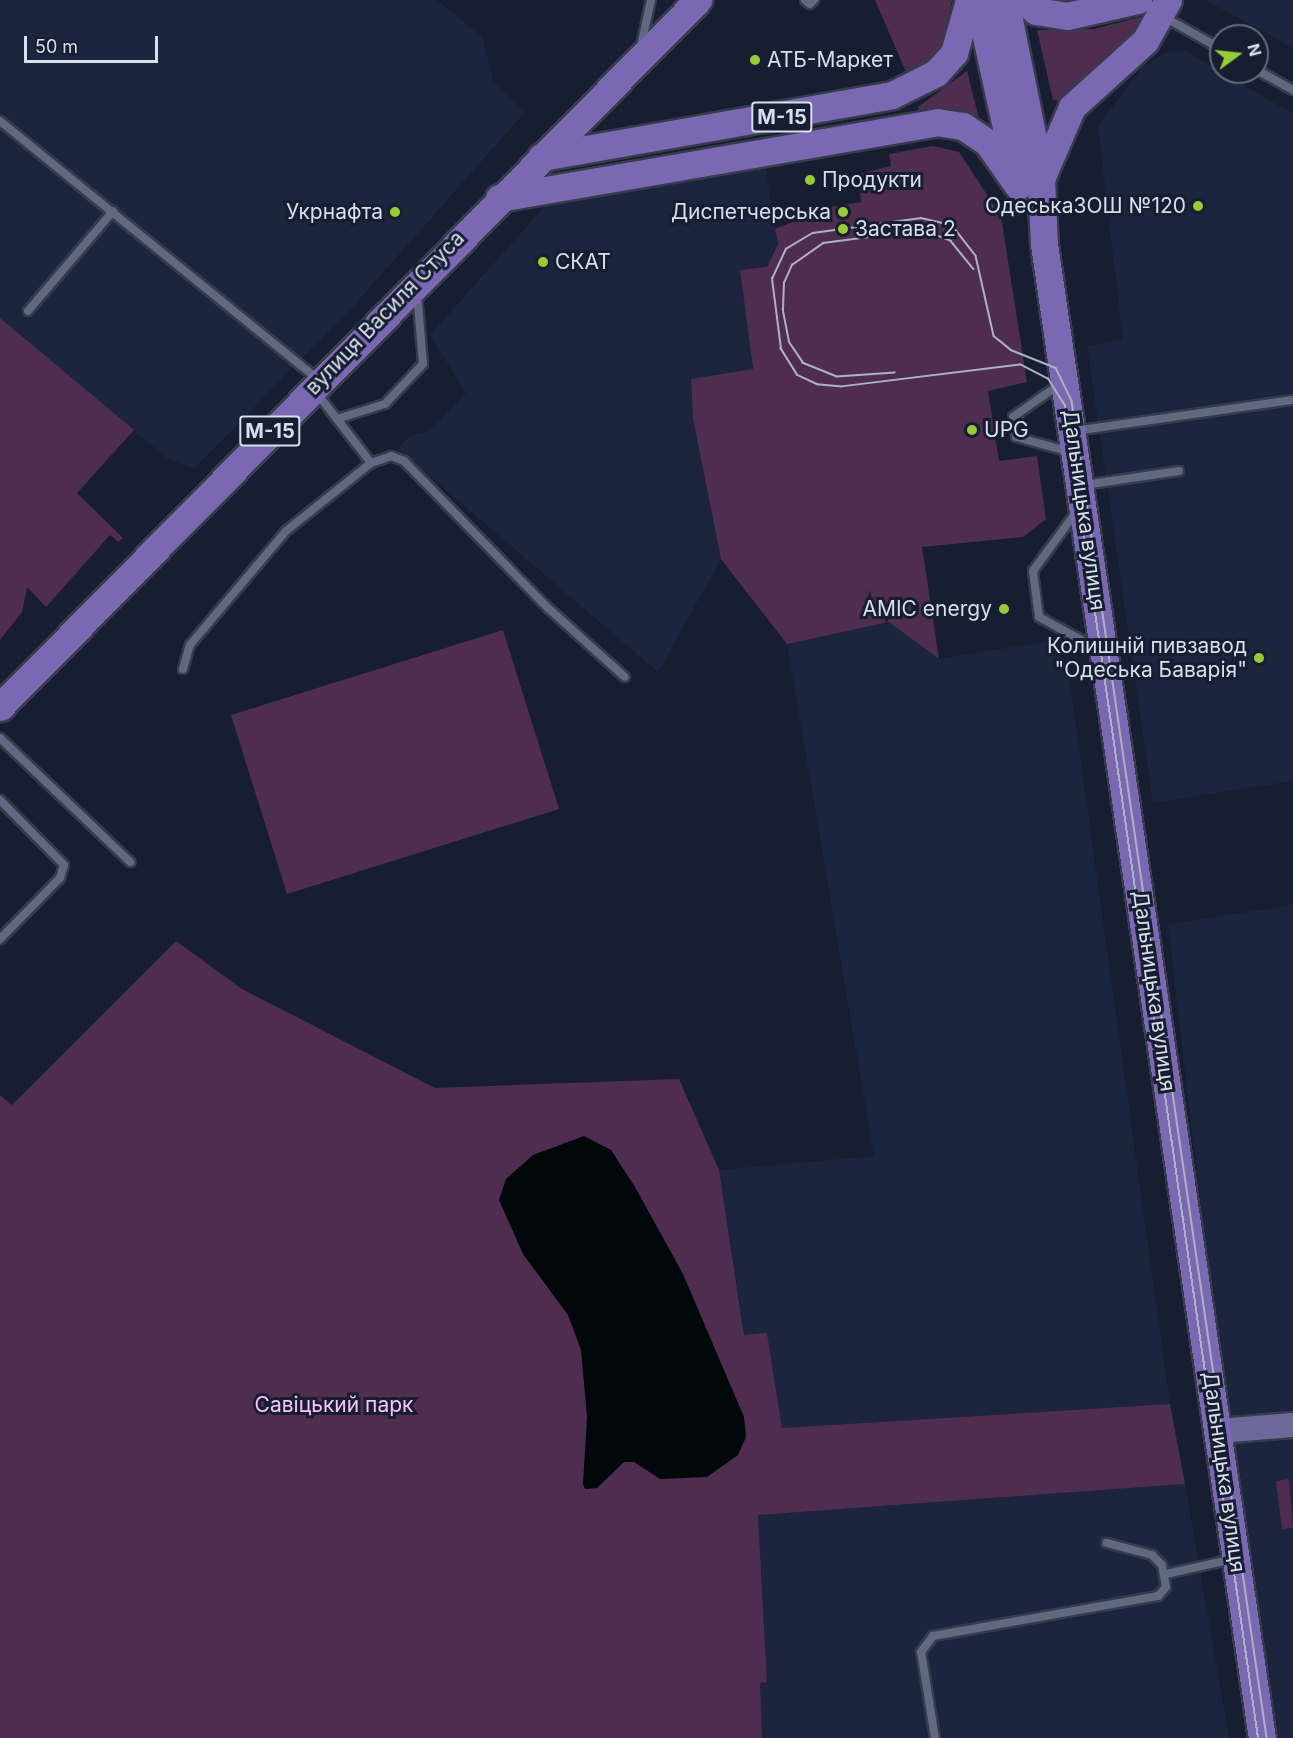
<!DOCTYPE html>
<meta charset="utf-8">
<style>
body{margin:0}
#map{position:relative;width:1293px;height:1738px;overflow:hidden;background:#171e31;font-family:Inter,sans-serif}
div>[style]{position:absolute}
.built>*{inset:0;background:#1c253e}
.green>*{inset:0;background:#4e2d50}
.water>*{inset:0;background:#01080a}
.roads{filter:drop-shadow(2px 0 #373b4b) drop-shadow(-2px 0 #373b4b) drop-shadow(0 2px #373b4b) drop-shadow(0 -2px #373b4b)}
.service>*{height:8px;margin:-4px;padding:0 4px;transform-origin:4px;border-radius:4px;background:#606980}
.secondary>*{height:24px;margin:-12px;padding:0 12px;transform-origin:12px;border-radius:12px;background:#6d6899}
.primary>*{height:27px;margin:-13.5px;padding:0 13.5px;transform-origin:13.5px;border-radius:13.5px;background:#7a68b2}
.tram>*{height:1.5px;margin:-0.75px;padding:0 0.75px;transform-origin:0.75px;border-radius:0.75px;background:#acb2c0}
.dots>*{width:16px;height:16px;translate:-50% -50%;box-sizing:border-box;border:3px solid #171e31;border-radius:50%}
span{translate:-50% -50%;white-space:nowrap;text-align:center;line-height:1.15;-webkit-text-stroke:6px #171e31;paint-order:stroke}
.shield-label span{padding:2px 4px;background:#171e31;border:2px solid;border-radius:4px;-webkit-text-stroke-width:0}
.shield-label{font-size:20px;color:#d8deeb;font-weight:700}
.poi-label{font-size:21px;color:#d8deeb}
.left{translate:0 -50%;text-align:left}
.right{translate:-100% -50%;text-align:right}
.street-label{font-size:21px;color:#d8deeb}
.park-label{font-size:21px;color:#f9c2fc}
.north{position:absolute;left:1209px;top:24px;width:60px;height:60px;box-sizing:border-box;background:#171e31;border:2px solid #646b7b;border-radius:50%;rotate:75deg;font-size:16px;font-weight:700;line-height:24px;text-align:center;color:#d8deeb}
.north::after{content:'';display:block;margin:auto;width:21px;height:27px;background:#98cb36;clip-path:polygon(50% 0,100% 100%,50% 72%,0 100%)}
.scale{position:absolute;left:24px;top:36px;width:134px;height:27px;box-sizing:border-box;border:3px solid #d8deeb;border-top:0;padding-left:8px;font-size:18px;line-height:21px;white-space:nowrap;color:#d8deeb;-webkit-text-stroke:4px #171e31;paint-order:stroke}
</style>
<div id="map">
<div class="built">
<i style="clip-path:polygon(0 0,437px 0,483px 38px,493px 80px,525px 112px,356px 303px,194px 469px,168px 459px,0 318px)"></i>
<i style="clip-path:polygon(1205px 0,1293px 0,1293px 48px)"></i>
<i style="clip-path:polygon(1185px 51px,1293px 114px,1293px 781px,1153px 803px,1087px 346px,1123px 339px,1098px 126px,1143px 66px,1167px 52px)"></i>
<i style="clip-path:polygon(765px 166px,778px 244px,767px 267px,740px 270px,753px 369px,691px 380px,693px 419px,721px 559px,658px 672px,398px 449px,409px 436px,430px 431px,466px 393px,430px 335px,553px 197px)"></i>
<i style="clip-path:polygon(889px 622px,939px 659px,1044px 642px,1067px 662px,1170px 1404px,782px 1428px,767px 1333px,745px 1336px,719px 1170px,874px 1156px,787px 644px)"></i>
<i style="clip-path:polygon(1293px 905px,1293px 1411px,1226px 1424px,1168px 924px)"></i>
<i style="clip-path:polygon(1293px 1432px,1293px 1738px,1270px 1738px,1227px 1436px)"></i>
<i style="clip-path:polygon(1185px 1484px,1229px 1738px,762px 1738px,760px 1683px,767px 1682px,758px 1515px)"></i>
</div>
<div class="green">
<i style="clip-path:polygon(875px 0,952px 0,942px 47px,933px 59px,906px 72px)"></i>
<i style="clip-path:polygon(1144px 16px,1147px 22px,1062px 100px,1053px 100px,1037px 30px,1094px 29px)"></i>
<i style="clip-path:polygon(967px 71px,979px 119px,920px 115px,918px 107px)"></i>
<i style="clip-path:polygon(933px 146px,959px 152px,1001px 216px,1027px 382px,988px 391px,999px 461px,1037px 456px,1046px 519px,1023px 537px,922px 547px,939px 659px,889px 622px,787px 644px,721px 559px,693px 419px,691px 379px,753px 369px,740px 270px,767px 267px,778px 244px,775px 229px,830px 207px,861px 202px,858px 174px,891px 166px,889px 154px)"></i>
<i style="clip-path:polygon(0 318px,134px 430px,77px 493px,123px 538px,118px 542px,110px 535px,46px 607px,27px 587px,22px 612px,0 640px)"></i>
<i style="clip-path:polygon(503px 630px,559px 809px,287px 894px,231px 715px)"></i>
<i style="clip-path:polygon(176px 941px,242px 989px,435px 1088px,679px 1079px,719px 1170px,744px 1335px,767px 1333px,782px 1428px,1170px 1404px,1185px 1484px,758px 1515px,767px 1682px,760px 1683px,762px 1738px,0 1738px,0 1095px,12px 1105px)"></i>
<i style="clip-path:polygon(1289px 1479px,1293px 1528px,1282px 1529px,1276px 1481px)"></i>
</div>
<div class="water">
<i style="clip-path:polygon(584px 1136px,611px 1150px,635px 1187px,683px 1274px,744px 1417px,746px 1437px,738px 1455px,707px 1477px,660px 1479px,634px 1462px,624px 1462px,597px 1488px,585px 1489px,583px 1484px,587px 1417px,581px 1350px,568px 1315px,523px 1254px,499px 1200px,506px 1179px,533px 1155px)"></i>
</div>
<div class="roads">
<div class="service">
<i style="left:805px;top:0;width:6px;rotate:39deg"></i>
<i style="left:810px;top:4px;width:6px;rotate:-45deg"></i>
<i style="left:1164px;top:17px;width:65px;rotate:29.3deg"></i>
<i style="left:641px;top:46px;width:47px;rotate:-77.7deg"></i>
<i style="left:1257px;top:70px;width:41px;rotate:29.1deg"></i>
<i style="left:0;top:121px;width:411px;rotate:39.1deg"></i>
<i style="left:28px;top:311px;width:131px;rotate:-49.6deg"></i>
<i style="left:1060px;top:384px;width:57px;rotate:144.9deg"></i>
<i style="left:1013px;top:417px;width:20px;rotate:81deg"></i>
<i style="left:1016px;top:437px;width:56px;rotate:15.5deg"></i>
<i style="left:316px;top:392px;width:90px;rotate:52.2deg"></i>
<i style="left:337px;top:419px;width:50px;rotate:-17.4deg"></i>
<i style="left:385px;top:404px;width:55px;rotate:-46.5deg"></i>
<i style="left:423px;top:364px;width:71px;rotate:-94.8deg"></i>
<i style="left:1074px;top:431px;width:221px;rotate:-8.1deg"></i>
<i style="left:1084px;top:485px;width:96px;rotate:-8.4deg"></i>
<i style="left:1077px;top:511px;width:74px;rotate:126.3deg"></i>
<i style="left:1033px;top:571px;width:46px;rotate:82.6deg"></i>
<i style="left:1039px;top:617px;width:67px;rotate:28.5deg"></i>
<i style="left:183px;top:669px;width:25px;rotate:-74deg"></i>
<i style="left:190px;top:645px;width:149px;rotate:-49.9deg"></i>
<i style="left:286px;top:531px;width:109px;rotate:-38.7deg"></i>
<i style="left:371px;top:463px;width:21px;rotate:-19deg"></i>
<i style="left:391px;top:456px;width:14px;rotate:21deg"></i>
<i style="left:404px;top:461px;width:206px;rotate:45.6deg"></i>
<i style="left:548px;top:608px;width:103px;rotate:41.9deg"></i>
<i style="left:0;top:738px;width:180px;rotate:43.6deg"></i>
<i style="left:0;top:800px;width:91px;rotate:45.4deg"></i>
<i style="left:64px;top:865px;width:14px;rotate:107deg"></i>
<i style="left:60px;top:878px;width:86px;rotate:134.5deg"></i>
<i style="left:1166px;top:1574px;width:69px;rotate:-12.6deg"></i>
<i style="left:935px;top:1738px;width:87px;rotate:-99.2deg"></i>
<i style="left:921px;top:1652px;width:20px;rotate:-53deg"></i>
<i style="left:933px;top:1636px;width:229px;rotate:-10.1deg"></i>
<i style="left:1158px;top:1596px;width:12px;rotate:-48deg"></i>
<i style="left:1166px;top:1587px;width:22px;rotate:-100deg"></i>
<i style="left:1162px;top:1565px;width:14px;rotate:-135deg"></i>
<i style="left:1152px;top:1555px;width:47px;rotate:-165.1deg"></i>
</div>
<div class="secondary">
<i style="left:1218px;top:1431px;width:75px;rotate:-4.6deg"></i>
</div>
<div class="primary">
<i style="left:978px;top:0;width:177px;rotate:77.6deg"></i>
<i style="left:1005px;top:0;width:183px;rotate:78.6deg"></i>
<i style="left:1041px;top:179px;width:65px;rotate:87.4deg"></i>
<i style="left:1044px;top:244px;width:1510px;rotate:81.7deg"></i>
<i style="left:1022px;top:0;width:18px;rotate:38deg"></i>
<i style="left:1036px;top:11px;width:31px;rotate:9deg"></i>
<i style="left:1067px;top:16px;width:73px;rotate:-12.7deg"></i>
<i style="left:541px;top:157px;width:356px;rotate:-10deg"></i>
<i style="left:892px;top:95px;width:49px;rotate:-26.6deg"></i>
<i style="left:936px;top:73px;width:27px;rotate:-48deg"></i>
<i style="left:954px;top:53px;width:55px;rotate:-74.2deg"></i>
<i style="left:1041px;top:179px;width:78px;rotate:-66.7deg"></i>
<i style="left:1072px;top:107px;width:98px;rotate:-42.1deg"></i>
<i style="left:1145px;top:41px;width:47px;rotate:-60.7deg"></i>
<i style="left:499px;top:198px;width:445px;rotate:-9.8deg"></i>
<i style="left:937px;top:122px;width:26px;rotate:9deg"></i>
<i style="left:963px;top:126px;width:29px;rotate:34deg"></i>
<i style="left:987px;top:142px;width:54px;rotate:54.8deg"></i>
<i style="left:0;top:707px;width:994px;rotate:-45.37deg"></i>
</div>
</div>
<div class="tram">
<i style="left:895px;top:373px;width:58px;rotate:176.1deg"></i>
<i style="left:837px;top:377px;width:37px;rotate:-158deg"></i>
<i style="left:803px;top:363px;width:25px;rotate:-124deg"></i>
<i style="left:789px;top:342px;width:33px;rotate:-101deg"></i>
<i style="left:783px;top:310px;width:27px;rotate:-88deg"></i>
<i style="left:784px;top:283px;width:20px;rotate:-66deg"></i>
<i style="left:792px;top:265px;width:38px;rotate:-35deg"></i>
<i style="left:823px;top:243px;width:101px;rotate:-7.4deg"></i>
<i style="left:923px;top:230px;width:30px;rotate:21deg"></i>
<i style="left:951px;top:241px;width:36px;rotate:51deg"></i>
<i style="left:1258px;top:1738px;width:1346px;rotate:-98.24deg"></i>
<i style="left:1065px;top:406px;width:32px;rotate:-122deg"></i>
<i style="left:1048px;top:379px;width:31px;rotate:-153deg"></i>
<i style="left:1020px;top:365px;width:179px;rotate:173deg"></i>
<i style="left:842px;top:387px;width:24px;rotate:-175deg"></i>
<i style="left:818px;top:385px;width:23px;rotate:-155deg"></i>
<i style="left:797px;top:375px;width:31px;rotate:-122deg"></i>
<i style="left:781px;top:349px;width:71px;rotate:-97.3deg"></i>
<i style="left:772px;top:279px;width:33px;rotate:-65deg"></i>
<i style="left:786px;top:249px;width:31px;rotate:-31deg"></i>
<i style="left:813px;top:233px;width:109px;rotate:-7.9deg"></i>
<i style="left:921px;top:218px;width:32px;rotate:13deg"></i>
<i style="left:952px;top:225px;width:39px;rotate:52deg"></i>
<i style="left:976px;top:256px;width:82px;rotate:77.3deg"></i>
<i style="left:994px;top:336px;width:22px;rotate:39deg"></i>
<i style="left:1011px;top:350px;width:48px;rotate:21.8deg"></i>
<i style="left:1056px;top:368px;width:37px;rotate:64deg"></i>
<i style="left:1072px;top:401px;width:1351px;rotate:81.7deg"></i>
</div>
<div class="dots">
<i style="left:755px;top:60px;background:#98cb36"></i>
<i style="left:810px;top:180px;background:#98cb36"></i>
<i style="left:1198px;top:206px;background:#98cb36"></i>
<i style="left:395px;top:212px;background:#98cb36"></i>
<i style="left:843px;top:212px;background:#98cb36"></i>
<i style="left:843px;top:229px;background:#98cb36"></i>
<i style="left:543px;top:262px;background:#98cb36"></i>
<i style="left:972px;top:430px;background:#98cb36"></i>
<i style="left:1004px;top:609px;background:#98cb36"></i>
<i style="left:1259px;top:658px;background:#98cb36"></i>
</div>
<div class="shield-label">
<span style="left:782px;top:117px">М-15</span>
<span style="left:270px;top:431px">М-15</span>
</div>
<div class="poi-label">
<span class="left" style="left:767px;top:60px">АТБ-Маркет</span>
<span class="left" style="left:822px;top:180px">Продукти</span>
<span class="right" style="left:1186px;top:206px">ОдеськаЗОШ №120</span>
<span class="right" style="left:383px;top:212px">Укрнафта</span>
<span class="right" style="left:831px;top:212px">Диспетчерська</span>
<span class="left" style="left:855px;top:229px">Застава 2</span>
<span class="left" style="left:555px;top:262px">СКАТ</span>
<span class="left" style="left:984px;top:430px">UPG</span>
<span class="right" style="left:992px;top:609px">AMIC energy</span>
<span class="right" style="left:1247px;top:658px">Колишній пивзавод<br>"Одеська Баварія"</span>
</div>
<div class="street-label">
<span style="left:385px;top:313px;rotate:-46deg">вулиця Василя Стуса</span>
<span style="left:1084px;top:510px;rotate:82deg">Дальницька вулиця</span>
<span style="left:1154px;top:991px;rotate:82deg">Дальницька вулиця</span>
<span style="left:1224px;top:1472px;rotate:82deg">Дальницька вулиця</span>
</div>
<div class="park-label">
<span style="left:334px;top:1405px">Савіцький парк</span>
</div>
<div class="north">N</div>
<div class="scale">50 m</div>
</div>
